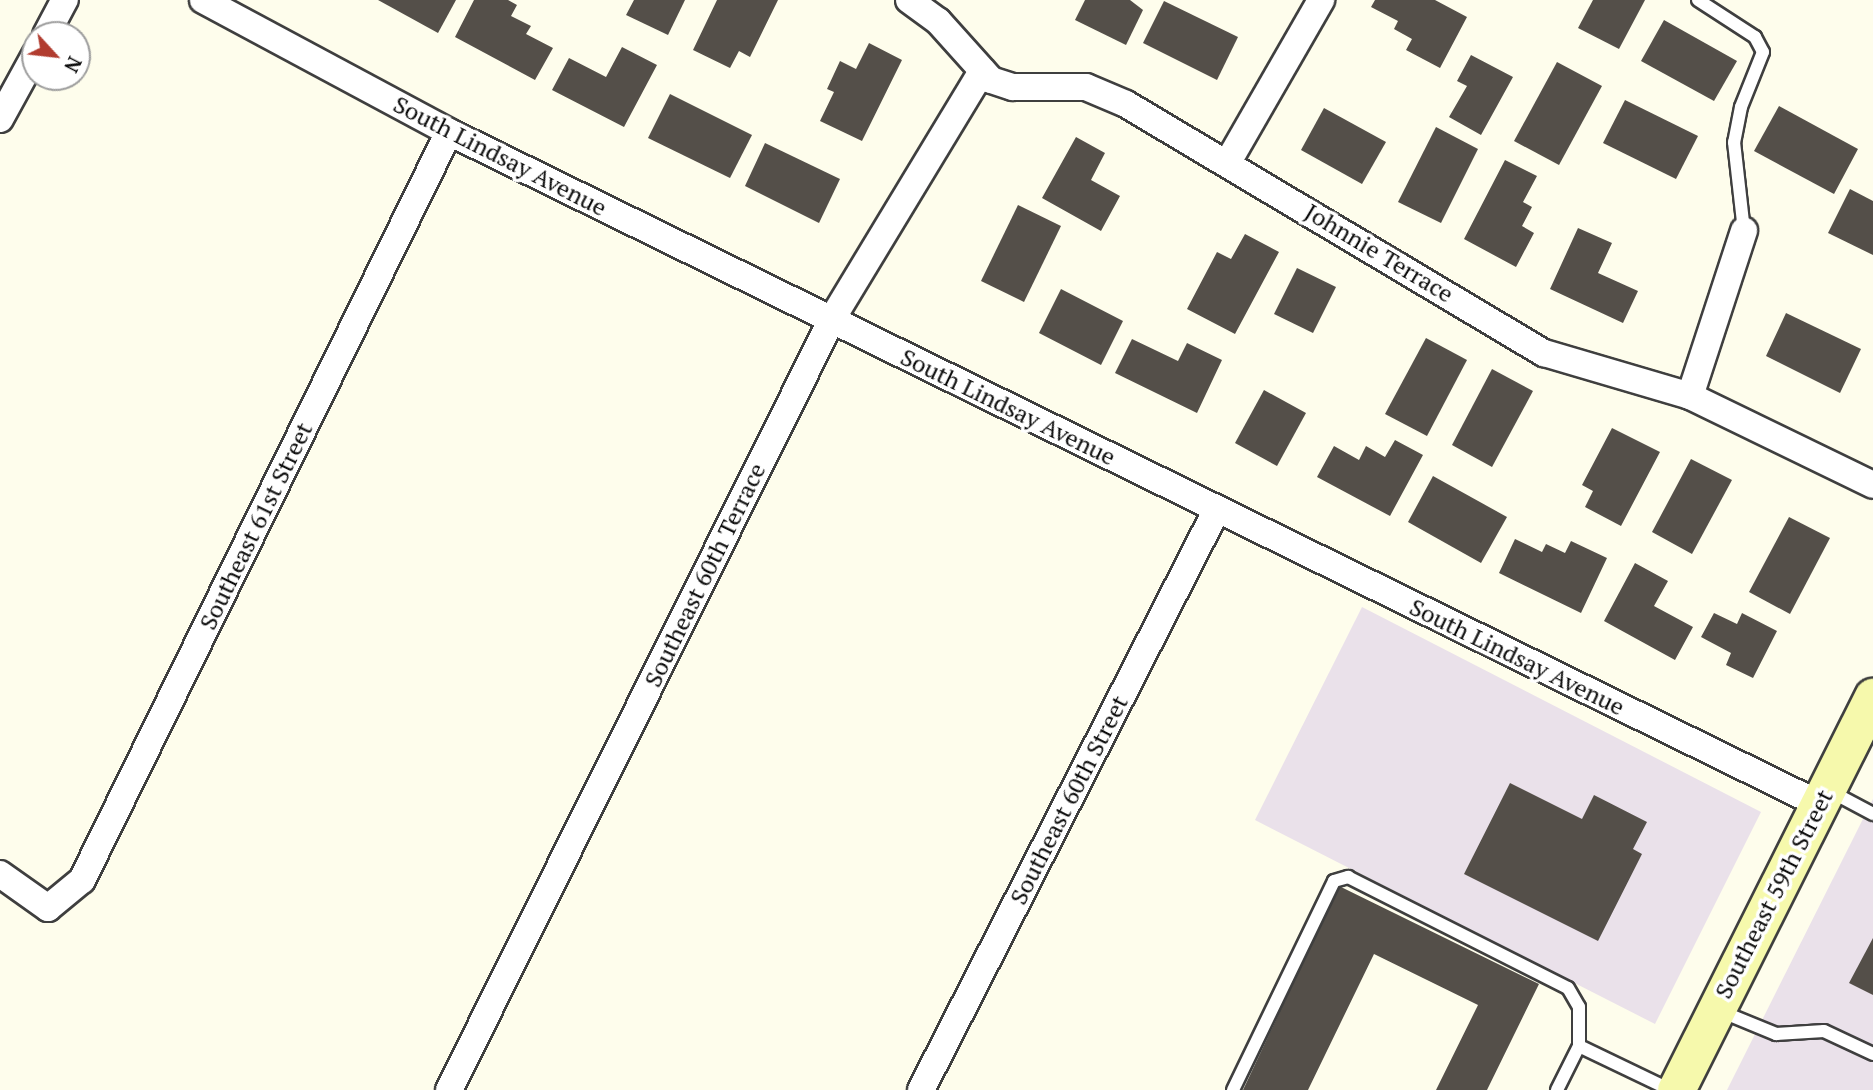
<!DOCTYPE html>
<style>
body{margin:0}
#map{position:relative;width:1873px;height:1090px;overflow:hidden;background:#fefdec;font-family:"PT Serif",serif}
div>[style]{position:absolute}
.industrial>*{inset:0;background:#eae1ea}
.building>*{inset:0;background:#544f49}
.roads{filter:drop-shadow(2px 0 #3f3f3f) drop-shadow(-2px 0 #3f3f3f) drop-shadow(0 2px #3f3f3f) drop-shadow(0 -2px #3f3f3f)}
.service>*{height:12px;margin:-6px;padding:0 6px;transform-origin:6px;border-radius:6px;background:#fff}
.minor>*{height:26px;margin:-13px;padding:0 13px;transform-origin:13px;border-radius:13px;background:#fff}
.secondary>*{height:37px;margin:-18.5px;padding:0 18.5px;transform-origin:18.5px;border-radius:18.5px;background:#f6f9ac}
span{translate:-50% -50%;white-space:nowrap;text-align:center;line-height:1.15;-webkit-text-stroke:7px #fff;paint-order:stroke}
.street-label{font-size:24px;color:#0c0c0c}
.north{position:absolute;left:21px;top:21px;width:70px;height:70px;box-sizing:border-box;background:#fff;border:2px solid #9e9e9e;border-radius:50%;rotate:117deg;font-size:19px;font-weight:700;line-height:28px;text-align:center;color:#0c0c0c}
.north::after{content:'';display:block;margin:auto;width:24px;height:32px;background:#b13c2f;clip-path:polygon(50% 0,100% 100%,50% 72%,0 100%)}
</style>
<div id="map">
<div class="industrial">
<i style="clip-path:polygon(1362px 607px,1761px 812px,1655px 1024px,1255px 820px)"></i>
<i style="clip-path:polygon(1873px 799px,1873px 1090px,1727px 1090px)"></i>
</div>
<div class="building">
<i style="clip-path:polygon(378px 0,456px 0,438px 33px)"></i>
<i style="clip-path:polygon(474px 0,508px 0,517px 5px,511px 16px,531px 26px,526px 34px,553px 48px,535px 80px,455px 37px)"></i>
<i style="clip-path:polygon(634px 0,685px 0,668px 35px,626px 15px)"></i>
<i style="clip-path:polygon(717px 0,778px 0,750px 57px,739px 51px,730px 68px,693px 50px)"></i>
<i style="clip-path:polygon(1085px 0,1130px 0,1143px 10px,1126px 45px,1075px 20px)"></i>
<i style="clip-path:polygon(1375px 0,1435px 0,1467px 17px,1440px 68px,1406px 50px,1412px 39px,1394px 29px,1398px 21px,1371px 7px)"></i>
<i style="clip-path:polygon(1593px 0,1645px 0,1619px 49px,1578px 28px)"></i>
<i style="clip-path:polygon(1164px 1px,1238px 37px,1217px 80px,1143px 43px)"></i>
<i style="clip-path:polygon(1664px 20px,1737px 61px,1714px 101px,1641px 61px)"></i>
<i style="clip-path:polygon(869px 43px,902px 60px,862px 141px,820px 121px,834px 92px,827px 89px,840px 61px,856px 69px)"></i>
<i style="clip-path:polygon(622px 47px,657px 65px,624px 127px,552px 90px,569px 58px,606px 77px)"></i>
<i style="clip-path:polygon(1471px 55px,1513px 77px,1481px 135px,1449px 117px,1467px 86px,1457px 81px)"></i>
<i style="clip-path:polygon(1557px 62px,1602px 86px,1559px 165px,1514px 141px)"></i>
<i style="clip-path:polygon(670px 94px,752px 135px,730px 178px,648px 138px)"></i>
<i style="clip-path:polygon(1625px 100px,1698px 136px,1676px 179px,1603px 143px)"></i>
<i style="clip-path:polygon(1779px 106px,1858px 149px,1834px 194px,1754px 151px)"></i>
<i style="clip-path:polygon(1324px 108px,1386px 142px,1362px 184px,1301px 150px)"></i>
<i style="clip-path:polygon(1436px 127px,1478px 149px,1441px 223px,1398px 202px)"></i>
<i style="clip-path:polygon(1076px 137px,1105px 153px,1091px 180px,1120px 196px,1101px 231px,1042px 198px)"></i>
<i style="clip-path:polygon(765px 143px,840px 179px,819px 223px,745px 186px)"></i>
<i style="clip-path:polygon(1505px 160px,1537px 176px,1523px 202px,1532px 207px,1522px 226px,1534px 233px,1516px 267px,1464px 239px)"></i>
<i style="clip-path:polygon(1850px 189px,1873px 201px,1873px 255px,1828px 233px)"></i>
<i style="clip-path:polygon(1018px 205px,1061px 226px,1024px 302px,981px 281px)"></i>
<i style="clip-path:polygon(1578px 228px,1612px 243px,1598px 273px,1638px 291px,1623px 323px,1550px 289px)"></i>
<i style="clip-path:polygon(1245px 234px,1279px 252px,1235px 334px,1187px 309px,1217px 252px,1231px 259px)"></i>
<i style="clip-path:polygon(1297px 268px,1336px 287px,1313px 333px,1274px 314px)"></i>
<i style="clip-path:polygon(1061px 289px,1123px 321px,1101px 365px,1039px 333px)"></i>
<i style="clip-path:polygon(1786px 313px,1861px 349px,1840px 393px,1766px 356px)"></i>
<i style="clip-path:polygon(1426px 338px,1467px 360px,1427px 436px,1385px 414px)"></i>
<i style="clip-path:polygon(1132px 339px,1178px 361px,1187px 343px,1222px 360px,1197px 413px,1115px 373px)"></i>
<i style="clip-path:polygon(1492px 369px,1533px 391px,1492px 467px,1452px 445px)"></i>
<i style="clip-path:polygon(1264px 390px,1306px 413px,1277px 466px,1235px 443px)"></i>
<i style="clip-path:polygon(1612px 428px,1660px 452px,1621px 526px,1585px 507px,1593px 491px,1582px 485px)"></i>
<i style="clip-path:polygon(1395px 440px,1423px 455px,1390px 516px,1317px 477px,1334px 446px,1359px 460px,1366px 446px,1385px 457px)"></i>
<i style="clip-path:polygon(1691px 459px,1732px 480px,1692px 554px,1652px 532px)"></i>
<i style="clip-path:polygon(1433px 476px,1507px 517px,1481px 563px,1408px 522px)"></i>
<i style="clip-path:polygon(1789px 517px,1830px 538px,1790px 614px,1749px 592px)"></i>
<i style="clip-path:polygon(1515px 539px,1542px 552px,1546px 544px,1565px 553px,1571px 541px,1607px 558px,1581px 613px,1499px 573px)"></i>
<i style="clip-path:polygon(1635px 563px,1668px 581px,1654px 606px,1693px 627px,1675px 660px,1604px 621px)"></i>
<i style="clip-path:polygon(1714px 613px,1737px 624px,1742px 613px,1777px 631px,1753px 678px,1726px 665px,1731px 653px,1701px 637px)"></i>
<i style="clip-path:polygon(1510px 783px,1582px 819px,1594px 795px,1647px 822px,1633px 849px,1642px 854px,1598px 941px,1464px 874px)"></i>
<i style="clip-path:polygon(1339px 886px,1539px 984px,1487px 1090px,1436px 1090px,1478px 1005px,1374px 954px,1308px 1090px,1243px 1090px)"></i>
<i style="clip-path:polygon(1873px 938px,1873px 995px,1849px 983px)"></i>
</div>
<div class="roads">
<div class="service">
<i style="left:1698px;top:0;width:68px;rotate:33deg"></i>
<i style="left:1755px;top:37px;width:17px;rotate:62deg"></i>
<i style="left:1763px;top:52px;width:59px;rotate:111.8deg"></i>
<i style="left:1741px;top:107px;width:36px;rotate:101deg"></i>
<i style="left:1734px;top:142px;width:90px;rotate:83.6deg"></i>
<i style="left:1830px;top:791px;width:49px;rotate:28.1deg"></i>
<i style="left:1720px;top:1011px;width:61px;rotate:22.3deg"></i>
<i style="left:1776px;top:1034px;width:48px;rotate:-3.6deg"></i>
<i style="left:1824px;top:1031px;width:54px;rotate:25.1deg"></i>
<i style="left:1233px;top:1090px;width:232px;rotate:-64.2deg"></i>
<i style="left:1334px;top:881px;width:15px;rotate:-16deg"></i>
<i style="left:1348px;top:877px;width:246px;rotate:26.8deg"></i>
<i style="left:1568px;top:988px;width:22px;rotate:60deg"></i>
<i style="left:1579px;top:1007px;width:39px;rotate:90deg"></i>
<i style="left:1579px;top:1046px;width:102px;rotate:25.6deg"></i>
<i style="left:1557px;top:1090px;width:49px;rotate:-63.4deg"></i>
</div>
<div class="minor">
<i style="left:203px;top:0;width:279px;rotate:28.2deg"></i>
<i style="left:449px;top:132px;width:1526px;rotate:26.13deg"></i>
<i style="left:909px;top:0;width:36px;rotate:36deg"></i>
<i style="left:938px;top:21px;width:79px;rotate:48.1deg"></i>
<i style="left:991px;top:80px;width:23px;rotate:18deg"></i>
<i style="left:1013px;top:87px;width:73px"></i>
<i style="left:1086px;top:87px;width:43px;rotate:23deg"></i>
<i style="left:1126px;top:104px;width:487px;rotate:30.8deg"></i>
<i style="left:1544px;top:353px;width:152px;rotate:16.4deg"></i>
<i style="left:1690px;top:396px;width:203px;rotate:25.9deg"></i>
<i style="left:46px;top:35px;width:40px;rotate:-62deg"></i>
<i style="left:0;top:119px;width:73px;rotate:-61.3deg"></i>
<i style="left:1228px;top:162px;width:187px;rotate:-60.1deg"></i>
<i style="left:1690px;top:396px;width:174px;rotate:-71.9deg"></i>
<i style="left:0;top:874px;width:59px;rotate:35.3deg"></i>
<i style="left:48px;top:908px;width:44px;rotate:-39.5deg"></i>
<i style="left:82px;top:880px;width:833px;rotate:-63.87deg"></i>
<i style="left:449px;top:1090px;width:861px;rotate:-63.58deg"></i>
<i style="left:832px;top:319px;width:290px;rotate:-58.8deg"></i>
<i style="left:921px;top:1090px;width:650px;rotate:-63deg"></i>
</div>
<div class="secondary">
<i style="left:1676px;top:1090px;width:440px;rotate:-63.4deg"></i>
</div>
</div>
<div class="street-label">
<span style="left:500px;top:156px;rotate:27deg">South Lindsay Avenue</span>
<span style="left:1379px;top:253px;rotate:31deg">Johnnie Terrace</span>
<span style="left:1008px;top:407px;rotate:26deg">South Lindsay Avenue</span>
<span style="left:256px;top:526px;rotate:-64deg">Southeast 61st Street</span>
<span style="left:705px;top:575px;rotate:-64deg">Southeast 60th Terrace</span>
<span style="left:1517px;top:657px;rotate:26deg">South Lindsay Avenue</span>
<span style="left:1069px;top:800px;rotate:-63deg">Southeast 60th Street</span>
<span style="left:1774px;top:894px;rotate:-63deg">Southeast 59th Street</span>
</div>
<div class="north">N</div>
</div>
